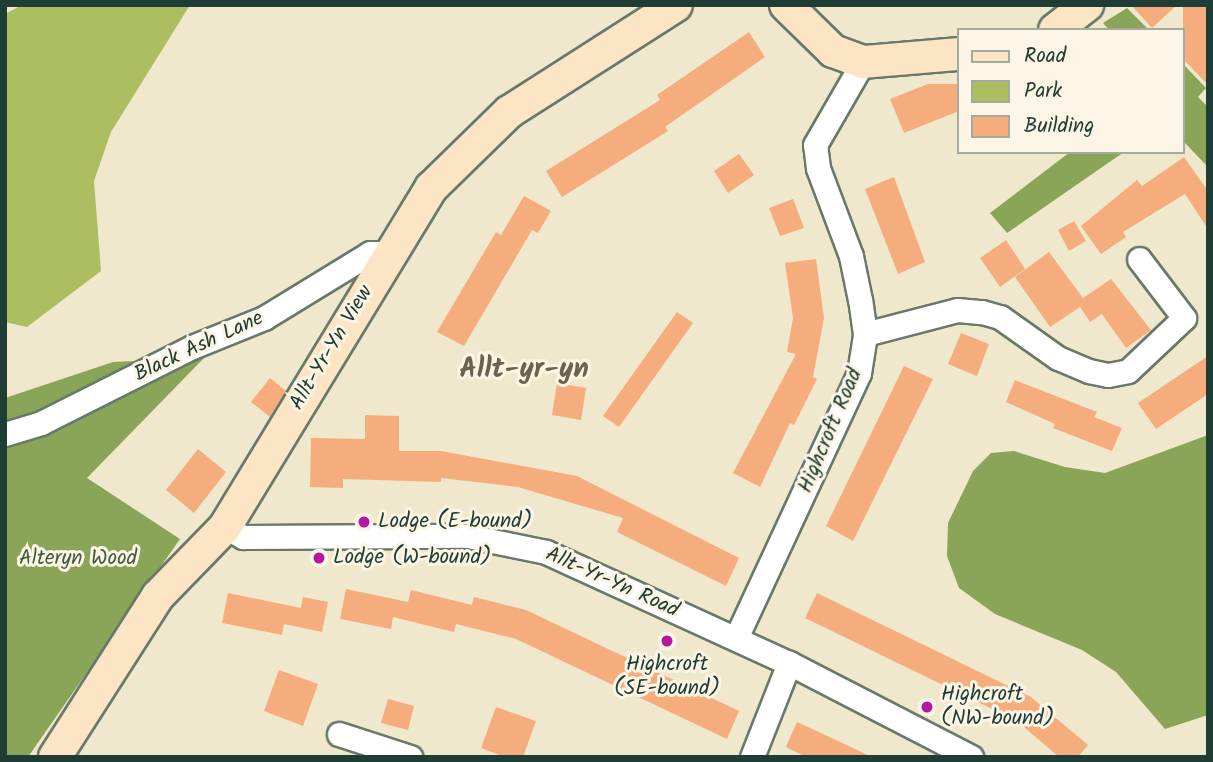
<!DOCTYPE html>
<style>
body{margin:0}
#map{position:relative;width:1213px;height:762px;overflow:hidden;background:#efe8cc;font-family:Kalam,sans-serif}
div>[style]{position:absolute}
.green>*{inset:0;background:#adbe61}
.forest>*{inset:0;background:#8aa557}
.building>*{inset:0;background:#f6ad7d}
.roads{filter:drop-shadow(2px 0 #687969) drop-shadow(-2px 0 #687969) drop-shadow(0 2px #687969) drop-shadow(0 -2px #687969)}
.street>*{height:23px;margin:-11.5px;padding:0 11.5px;transform-origin:11.5px;border-radius:11.5px;background:#fff}
.secondary>*{height:32px;margin:-16px;padding:0 16px;transform-origin:16px;border-radius:16px;background:#fce5c4}
.dots>*{width:19px;height:19px;translate:-50% -50%;box-sizing:border-box;border:4px solid #fcf5e5;border-radius:50%}
span{translate:-50% -50%;white-space:nowrap;text-align:center;line-height:1.15;-webkit-text-stroke:6px #fcf5e5;paint-order:stroke}
.street-label{font-size:21px;color:#1f3d34}
.poi-label{font-size:21px;color:#1f3d34}
.left{translate:0 -50%;text-align:left}
.park-label{font-size:21px;color:#425d3f}
.district-label{font-size:28px;color:#6a644e;font-weight:700}
.frame{position:absolute;inset:0;border:7px solid #1f3d34;pointer-events:none}
.legend{position:absolute;left:957px;top:28px;width:228px;height:126px;box-sizing:border-box;background:#fcf5e5;border:2px solid #a4ab9e;margin:0;padding:9px 12px;list-style:none;font-size:21px;color:#1f3d34}
.legend li{display:flex;align-items:center;gap:14px;height:35px}
.legend b{width:35px;border:2px solid #a4ab9e}
</style>
<div id="map">
<div class="green">
<i style="clip-path:polygon(22px 5px,190px 5px,111px 132px,94px 181px,101px 271px,27px 327px,5px 322px,5px 14px)"></i>
</div>
<div class="forest">
<i style="clip-path:polygon(1127px 8px,1149px 30px,1109px 30px,1103px 23px)"></i>
<i style="clip-path:polygon(1183px 64px,1206px 88px,1198px 97px,1208px 107px,1208px 167px,1183px 141px)"></i>
<i style="clip-path:polygon(1070px 152px,1124px 152px,1007px 233px,990px 213px)"></i>
<i style="clip-path:polygon(204px 358px,87px 478px,180px 539px,28px 757px,5px 757px,5px 398px,113px 362px)"></i>
<i style="clip-path:polygon(1208px 435px,1208px 715px,1165px 729px,1116px 672px,1082px 650px,995px 614px,959px 588px,947px 556px,948px 523px,973px 471px,991px 453px,1014px 451px,1065px 467px,1105px 473px)"></i>
</div>
<div class="building">
<i style="clip-path:polygon(1131px 5px,1177px 5px,1152px 28px)"></i>
<i style="clip-path:polygon(1183px 5px,1208px 5px,1208px 85px,1183px 59px)"></i>
<i style="clip-path:polygon(749px 32px,765px 57px,665px 127px,668px 131px,562px 197px,546px 171px,660px 100px,657px 95px)"></i>
<i style="clip-path:polygon(928px 84px,959px 84px,959px 111px,904px 133px,890px 99px)"></i>
<i style="clip-path:polygon(739px 154px,754px 175px,728px 193px,714px 171px)"></i>
<i style="clip-path:polygon(1184px 157px,1208px 191px,1208px 229px,1185px 194px,1123px 232px,1126px 237px,1101px 254px,1081px 226px,1137px 180px,1142px 186px)"></i>
<i style="clip-path:polygon(894px 177px,925px 262px,898px 274px,865px 189px)"></i>
<i style="clip-path:polygon(524px 196px,551px 211px,538px 233px,532px 230px,464px 346px,437px 332px,496px 232px,501px 235px)"></i>
<i style="clip-path:polygon(793px 199px,804px 228px,780px 236px,769px 208px)"></i>
<i style="clip-path:polygon(1074px 221px,1086px 241px,1069px 251px,1058px 230px)"></i>
<i style="clip-path:polygon(1006px 240px,1025px 269px,1000px 287px,980px 258px)"></i>
<i style="clip-path:polygon(1049px 252px,1083px 298px,1111px 279px,1151px 330px,1126px 348px,1102px 314px,1090px 322px,1080px 307px,1050px 327px,1015px 277px)"></i>
<i style="clip-path:polygon(816px 259px,824px 318px,813px 377px,817px 379px,794px 425px,790px 423px,760px 487px,733px 473px,796px 354px,787px 352px,793px 318px,785px 263px)"></i>
<i style="clip-path:polygon(677px 312px,693px 323px,619px 427px,603px 416px)"></i>
<i style="clip-path:polygon(961px 333px,989px 344px,977px 376px,948px 364px)"></i>
<i style="clip-path:polygon(1208px 356px,1208px 394px,1156px 429px,1138px 403px)"></i>
<i style="clip-path:polygon(904px 366px,933px 379px,853px 541px,826px 526px)"></i>
<i style="clip-path:polygon(270px 378px,286px 391px,270px 417px,251px 402px)"></i>
<i style="clip-path:polygon(1015px 380px,1097px 412px,1094px 417px,1122px 428px,1112px 451px,1053px 428px,1055px 424px,1006px 402px)"></i>
<i style="clip-path:polygon(557px 383px,586px 388px,581px 420px,552px 415px)"></i>
<i style="clip-path:polygon(365px 415px,399px 416px,399px 451px,441px 451px,577px 476px,739px 558px,726px 586px,617px 532px,623px 518px,518px 487px,441px 478px,441px 482px,343px 479px,343px 488px,310px 487px,311px 438px,365px 439px)"></i>
<i style="clip-path:polygon(198px 449px,226px 472px,194px 513px,166px 490px)"></i>
<i style="clip-path:polygon(346px 589px,408px 602px,411px 590px,472px 605px,474px 597px,526px 610px,739px 711px,727px 739px,516px 639px,456px 624px,454px 632px,393px 617px,391px 629px,340px 619px)"></i>
<i style="clip-path:polygon(228px 593px,301px 608px,303px 597px,328px 602px,322px 632px,284px 624px,282px 635px,222px 623px)"></i>
<i style="clip-path:polygon(817px 593px,1031px 697px,1088px 745px,1078px 757px,1059px 757px,1017px 721px,805px 618px)"></i>
<i style="clip-path:polygon(279px 670px,318px 684px,303px 726px,264px 711px)"></i>
<i style="clip-path:polygon(388px 699px,414px 706px,408px 730px,381px 723px)"></i>
<i style="clip-path:polygon(496px 707px,536px 721px,523px 757px,505px 757px,481px 748px)"></i>
<i style="clip-path:polygon(797px 722px,821px 733px,872px 757px,806px 757px,786px 747px)"></i>
</div>
<div class="roads">
<div class="street">
<i style="left:865px;top:334px;width:95px;rotate:-14.6deg"></i>
<i style="left:957px;top:310px;width:25px;rotate:5deg"></i>
<i style="left:982px;top:312px;width:19px;rotate:16deg"></i>
<i style="left:1000px;top:317px;width:71px;rotate:35.3deg"></i>
<i style="left:1058px;top:358px;width:34px;rotate:23deg"></i>
<i style="left:1089px;top:371px;width:19px;rotate:12deg"></i>
<i style="left:1108px;top:375px;width:20px;rotate:-11deg"></i>
<i style="left:1128px;top:371px;width:77px;rotate:-43.4deg"></i>
<i style="left:1184px;top:318px;width:74px;rotate:-127.3deg"></i>
<i style="left:5px;top:434px;width:38px;rotate:-17deg"></i>
<i style="left:41px;top:423px;width:169px;rotate:-26.7deg"></i>
<i style="left:192px;top:347px;width:78px;rotate:-21.9deg"></i>
<i style="left:264px;top:318px;width:124px;rotate:-31.5deg"></i>
<i style="left:370px;top:253px;width:18px"></i>
<i style="left:225px;top:527px;width:21px;rotate:29deg"></i>
<i style="left:243px;top:537px;width:225px;rotate:-0.3deg"></i>
<i style="left:468px;top:536px;width:80px;rotate:11.6deg"></i>
<i style="left:546px;top:552px;width:267px;rotate:24.6deg"></i>
<i style="left:789px;top:663px;width:205px;rotate:27.3deg"></i>
<i style="left:736px;top:638px;width:292px;rotate:-65.1deg"></i>
<i style="left:859px;top:373px;width:39px;rotate:-81deg"></i>
<i style="left:865px;top:334px;width:34px;rotate:-98deg"></i>
<i style="left:860px;top:300px;width:45px;rotate:-101.6deg"></i>
<i style="left:851px;top:256px;width:94px;rotate:-110.6deg"></i>
<i style="left:818px;top:168px;width:23px;rotate:-97deg"></i>
<i style="left:815px;top:145px;width:96px;rotate:-60deg"></i>
<i style="left:339px;top:734px;width:75px;rotate:17.9deg"></i>
<i style="left:752px;top:757px;width:101px;rotate:-68.5deg"></i>
</div>
<div class="secondary">
<i style="left:786px;top:5px;width:66px;rotate:44.4deg"></i>
<i style="left:833px;top:51px;width:32px;rotate:20deg"></i>
<i style="left:863px;top:62px;width:96px;rotate:-4.8deg"></i>
<i style="left:1055px;top:30px;width:41px;rotate:-38deg"></i>
<i style="left:55px;top:757px;width:191px;rotate:-57.4deg"></i>
<i style="left:158px;top:596px;width:96px;rotate:-45.8deg"></i>
<i style="left:225px;top:527px;width:397px;rotate:-58.7deg"></i>
<i style="left:431px;top:188px;width:109px;rotate:-44.3deg"></i>
<i style="left:509px;top:112px;width:198px;rotate:-32.6deg"></i>
</div>
</div>
<div class="dots">
<i style="left:364px;top:522px;background:#b5179e"></i>
<i style="left:319px;top:558px;background:#b5179e"></i>
<i style="left:667px;top:641px;background:#b5179e"></i>
<i style="left:927px;top:707px;background:#b5179e"></i>
</div>
<div class="street-label">
<span style="left:199px;top:347px;rotate:-25deg">Black Ash Lane</span>
<span style="left:332px;top:348px;rotate:-59deg">Allt-Yr-Yn View</span>
<span style="left:831px;top:431px;rotate:-67deg">Highcroft Road</span>
<span style="left:612px;top:583px;rotate:24deg">Allt-Yr-Yn Road</span>
</div>
<div class="poi-label">
<span class="left" style="left:378px;top:522px">Lodge (E-bound)</span>
<span class="left" style="left:333px;top:558px">Lodge (W-bound)</span>
<span style="left:667px;top:677px">Highcroft<br>(SE-bound)</span>
<span class="left" style="left:941px;top:707px">Highcroft<br>(NW-bound)</span>
</div>
<div class="park-label">
<span style="left:78px;top:559px">Alteryn Wood</span>
</div>
<div class="district-label">
<span style="left:524px;top:370px">Allt-yr-yn</span>
</div>
<div class="frame"></div>
<ul class="legend">
<li><b style="height:9px;background:#fce5c4"></b>Road</li>
<li><b style="height:19px;background:#adbe61"></b>Park</li>
<li><b style="height:19px;background:#f6ad7d"></b>Building</li>
</ul>
</div>
